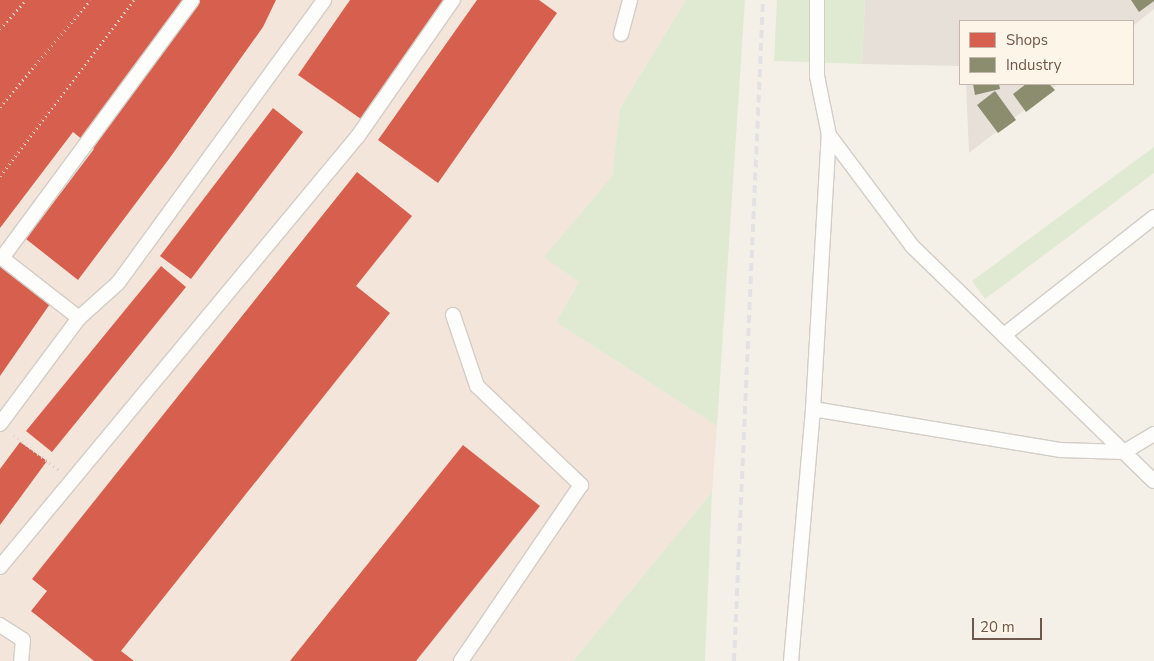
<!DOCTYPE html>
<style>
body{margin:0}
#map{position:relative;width:1154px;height:661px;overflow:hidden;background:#f4f0e8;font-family:"Nunito Sans",sans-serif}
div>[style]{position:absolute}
.commercial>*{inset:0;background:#f4e5db}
.industrial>*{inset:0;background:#e6e0d9}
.green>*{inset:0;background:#e0ead3}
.shops>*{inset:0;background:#d6604d}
.industry>*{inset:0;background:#8c8c6e}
.path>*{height:3px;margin-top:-1.5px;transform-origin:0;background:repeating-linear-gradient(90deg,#d6cfca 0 1px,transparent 0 5px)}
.roads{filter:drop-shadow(1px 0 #d3cdc6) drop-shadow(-1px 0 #d3cdc6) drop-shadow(0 1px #d3cdc6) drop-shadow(0 -1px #d3cdc6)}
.service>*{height:14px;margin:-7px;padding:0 7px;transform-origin:7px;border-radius:7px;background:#fdfdfc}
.rail>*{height:4px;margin-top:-2px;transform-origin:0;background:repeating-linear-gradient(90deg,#e3e1e3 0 8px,transparent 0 13px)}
span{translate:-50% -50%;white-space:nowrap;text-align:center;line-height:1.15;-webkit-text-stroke:5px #fdf5e7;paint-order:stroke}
.legend{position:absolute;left:959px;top:20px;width:175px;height:65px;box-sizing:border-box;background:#fdf5e7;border:1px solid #c4b6a9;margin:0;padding:6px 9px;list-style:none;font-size:15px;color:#6f584b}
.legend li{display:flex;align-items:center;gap:10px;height:25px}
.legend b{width:25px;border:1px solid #c4b6a9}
.scale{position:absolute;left:972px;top:618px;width:70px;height:22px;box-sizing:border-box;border:2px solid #6f584b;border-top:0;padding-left:6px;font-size:15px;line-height:18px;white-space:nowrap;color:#6f584b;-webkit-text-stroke:4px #fdf5e7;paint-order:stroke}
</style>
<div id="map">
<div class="commercial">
<i style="clip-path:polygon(0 0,686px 0,620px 108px,612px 176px,545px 257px,579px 282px,556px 322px,717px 426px,712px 492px,573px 661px,0 661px)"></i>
</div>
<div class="industrial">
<i style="clip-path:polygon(865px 0,1154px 0,1154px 9px,1133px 26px,1133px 21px,960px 21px,960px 66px,862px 64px)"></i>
<i style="clip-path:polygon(966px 84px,1058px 84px,969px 153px)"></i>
</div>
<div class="green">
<i style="clip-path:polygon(686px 0,745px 0,717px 426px,556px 322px,579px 282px,544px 257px,612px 176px,620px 108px)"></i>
<i style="clip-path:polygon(777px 0,865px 0,862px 64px,774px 61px)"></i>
<i style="clip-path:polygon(1154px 147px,1154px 173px,985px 299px,972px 281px)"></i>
<i style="clip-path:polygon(712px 492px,705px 661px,573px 661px)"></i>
</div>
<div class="shops">
<i style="clip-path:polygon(0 0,276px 0,263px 27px,169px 159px,78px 280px,26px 239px,94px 149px,73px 132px,0 228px)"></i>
<i style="clip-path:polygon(350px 0,445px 0,361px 119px,298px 75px)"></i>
<i style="clip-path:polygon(477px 0,539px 0,557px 13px,438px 183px,378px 140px)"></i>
<i style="clip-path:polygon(273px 108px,303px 132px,191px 279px,160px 256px)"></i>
<i style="clip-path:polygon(357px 172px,412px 216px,356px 286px,390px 313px,121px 651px,134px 661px,94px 661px,31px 611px,47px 591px,32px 579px)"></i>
<i style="clip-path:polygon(0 264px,52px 301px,0 376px)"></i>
<i style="clip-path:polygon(161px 266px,186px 287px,52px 452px,26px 431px)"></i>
<i style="clip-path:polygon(20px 442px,47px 461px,0 525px,0 469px)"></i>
<i style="clip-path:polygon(463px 445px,540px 506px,416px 661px,290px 661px)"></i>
</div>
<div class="industry">
<i style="clip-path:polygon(1131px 0,1154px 0,1154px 1px,1139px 12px)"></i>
<i style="clip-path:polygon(973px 84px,999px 84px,1000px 89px,975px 95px)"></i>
<i style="clip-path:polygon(1026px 84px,1049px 84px,1055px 90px,1026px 112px,1013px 94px)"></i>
<i style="clip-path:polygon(995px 91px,1016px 120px,998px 133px,977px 105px)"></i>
</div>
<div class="path">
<i style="left:0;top:29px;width:39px;rotate:-48deg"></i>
<i style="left:0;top:107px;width:140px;rotate:-49.9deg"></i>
<i style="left:0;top:176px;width:221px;rotate:-52.7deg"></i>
<i style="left:14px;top:435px;width:57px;rotate:37.9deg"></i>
</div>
<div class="roads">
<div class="service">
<i style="left:817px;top:0;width:76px;rotate:90deg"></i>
<i style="left:817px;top:76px;width:60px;rotate:78.5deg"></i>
<i style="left:829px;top:135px;width:139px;rotate:53.2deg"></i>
<i style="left:912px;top:246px;width:337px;rotate:44.2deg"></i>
<i style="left:621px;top:34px;width:35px;rotate:-75deg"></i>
<i style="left:453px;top:315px;width:75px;rotate:71.3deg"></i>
<i style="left:477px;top:386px;width:144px;rotate:43.6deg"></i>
<i style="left:581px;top:485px;width:213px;rotate:124.3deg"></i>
<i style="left:79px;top:318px;width:98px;rotate:-142.1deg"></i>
<i style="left:2px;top:258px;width:320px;rotate:-53.6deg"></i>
<i style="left:1004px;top:335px;width:191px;rotate:-38.2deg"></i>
<i style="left:813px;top:409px;width:250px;rotate:9.4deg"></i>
<i style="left:1060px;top:450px;width:64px;rotate:1.8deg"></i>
<i style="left:1124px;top:452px;width:35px;rotate:-31deg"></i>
<i style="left:0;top:424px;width:132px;rotate:-53.3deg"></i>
<i style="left:79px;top:318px;width:52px;rotate:-41.9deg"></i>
<i style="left:118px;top:283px;width:350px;rotate:-53.9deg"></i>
<i style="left:0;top:567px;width:560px;rotate:-50.29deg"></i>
<i style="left:358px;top:136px;width:166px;rotate:-55.1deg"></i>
<i style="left:0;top:625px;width:27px;rotate:33deg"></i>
<i style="left:23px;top:640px;width:21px;rotate:95deg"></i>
<i style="left:791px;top:661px;width:253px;rotate:-85deg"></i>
<i style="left:813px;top:409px;width:274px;rotate:-86.7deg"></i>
</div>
</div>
<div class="rail">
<i style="left:734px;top:661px;width:662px;rotate:-87.49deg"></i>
</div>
<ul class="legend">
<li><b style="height:14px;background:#d6604d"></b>Shops</li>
<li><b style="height:14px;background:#8c8c6e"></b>Industry</li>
</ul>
<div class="scale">20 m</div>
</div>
